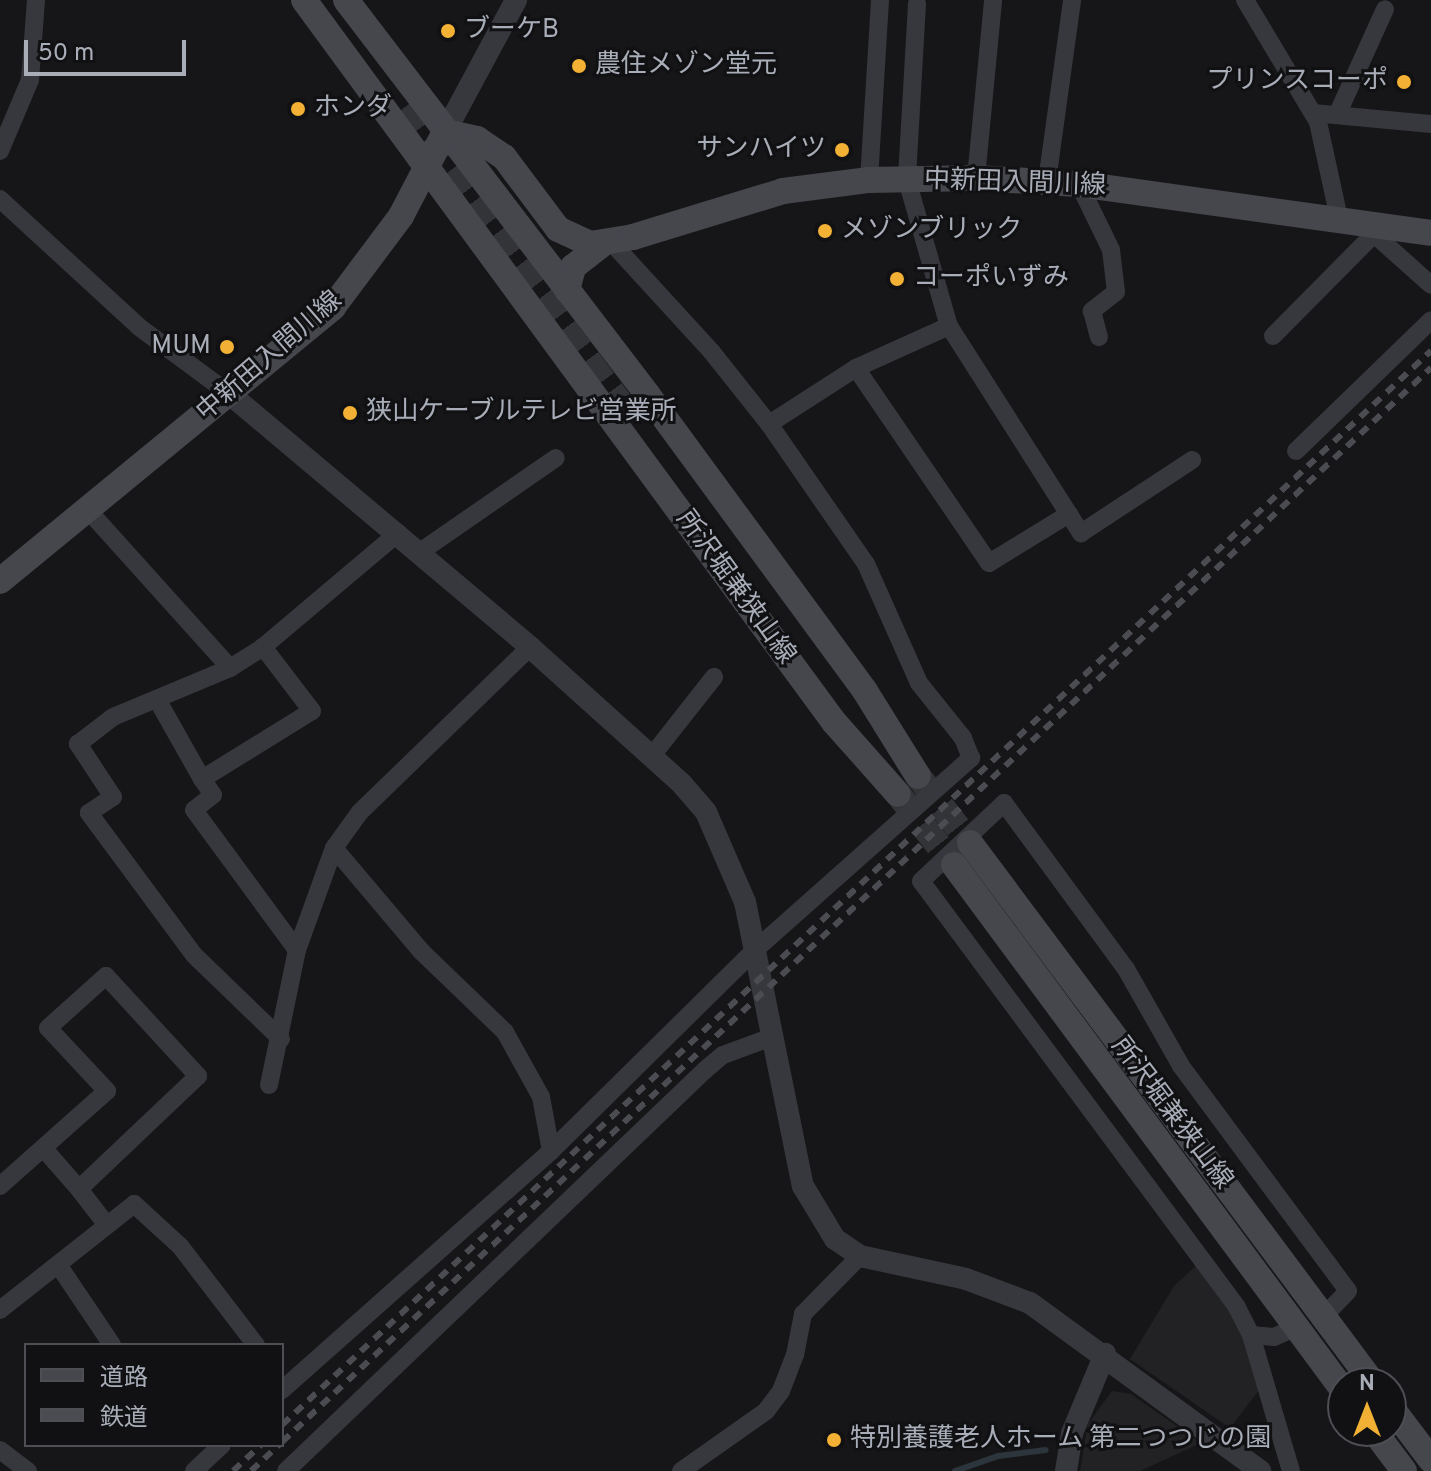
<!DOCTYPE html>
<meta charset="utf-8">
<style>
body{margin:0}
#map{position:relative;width:1431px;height:1471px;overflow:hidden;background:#161618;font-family:Overpass,"Noto Sans JP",sans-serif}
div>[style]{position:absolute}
.built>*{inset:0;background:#222225}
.stream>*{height:6px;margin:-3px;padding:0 3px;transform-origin:3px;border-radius:3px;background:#2c353c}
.secondary-tunnel>*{height:26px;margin-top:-13px;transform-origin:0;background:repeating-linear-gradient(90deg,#333438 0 26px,transparent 0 39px)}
.minor>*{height:18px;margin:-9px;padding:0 9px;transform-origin:9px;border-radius:9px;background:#37383d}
.tertiary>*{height:22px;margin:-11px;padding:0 11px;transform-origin:11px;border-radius:11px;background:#37383d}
.secondary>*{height:26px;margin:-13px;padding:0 13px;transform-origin:13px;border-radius:13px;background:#45474d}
.rail>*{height:6px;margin-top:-3px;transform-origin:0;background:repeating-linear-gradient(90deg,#4a4c52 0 10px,transparent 0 18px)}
.dots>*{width:22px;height:22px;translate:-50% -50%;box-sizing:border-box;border:4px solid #111113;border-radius:50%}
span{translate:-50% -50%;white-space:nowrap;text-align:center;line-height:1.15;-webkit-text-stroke:6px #111113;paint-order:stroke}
.poi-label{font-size:26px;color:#a8adb8}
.left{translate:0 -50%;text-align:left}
.right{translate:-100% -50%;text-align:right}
.street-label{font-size:26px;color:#a8adb8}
.legend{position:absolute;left:24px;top:1343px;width:260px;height:104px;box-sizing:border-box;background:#111113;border:2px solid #4d4f55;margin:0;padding:10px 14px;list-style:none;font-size:24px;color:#a8adb8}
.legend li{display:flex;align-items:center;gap:16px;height:40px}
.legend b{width:40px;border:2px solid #4d4f55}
.north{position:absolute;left:1327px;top:1367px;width:80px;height:80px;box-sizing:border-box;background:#111113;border:2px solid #4d4f55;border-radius:50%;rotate:0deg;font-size:22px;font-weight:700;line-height:32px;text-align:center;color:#a8adb8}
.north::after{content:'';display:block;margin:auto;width:28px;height:36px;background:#f2b134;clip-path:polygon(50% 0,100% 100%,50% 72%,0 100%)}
.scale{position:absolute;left:24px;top:40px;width:162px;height:36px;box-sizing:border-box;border:4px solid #a8adb8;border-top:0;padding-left:10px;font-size:24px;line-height:28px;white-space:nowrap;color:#a8adb8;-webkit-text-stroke:6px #111113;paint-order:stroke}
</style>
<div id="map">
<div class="built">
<i style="clip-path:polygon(1198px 1264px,1241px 1323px,1260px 1389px,1230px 1428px,1130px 1359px,1174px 1286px)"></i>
<i style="clip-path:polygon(1112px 1391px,1131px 1394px,1201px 1443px,1140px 1471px,1080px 1471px,1088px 1424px)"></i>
</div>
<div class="stream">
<i style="left:955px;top:1471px;width:46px;rotate:-19.2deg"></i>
<i style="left:998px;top:1456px;width:48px;rotate:-7.1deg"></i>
</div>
<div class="secondary-tunnel">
<i style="left:401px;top:110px;width:381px;rotate:53.2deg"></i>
<i style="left:918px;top:776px;width:85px;rotate:52.2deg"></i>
<i style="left:898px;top:794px;width:90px;rotate:51.7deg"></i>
</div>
<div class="minor">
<i style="left:1245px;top:0;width:142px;rotate:59.1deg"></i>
<i style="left:1318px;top:122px;width:98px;rotate:77.7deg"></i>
<i style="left:917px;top:4px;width:176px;rotate:93.3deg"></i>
<i style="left:907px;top:180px;width:152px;rotate:74deg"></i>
<i style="left:949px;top:326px;width:246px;rotate:57.5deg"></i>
<i style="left:1081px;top:533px;width:133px;rotate:-33.3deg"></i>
<i style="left:1313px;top:113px;width:119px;rotate:5.3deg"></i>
<i style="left:1337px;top:115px;width:116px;rotate:-65.6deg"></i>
<i style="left:0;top:151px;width:77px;rotate:-67.1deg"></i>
<i style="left:30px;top:80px;width:80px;rotate:-85.7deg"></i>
<i style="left:976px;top:178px;width:179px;rotate:-84.5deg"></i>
<i style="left:869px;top:180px;width:180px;rotate:-86.5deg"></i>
<i style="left:1047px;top:181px;width:183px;rotate:-82.1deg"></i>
<i style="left:1079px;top:184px;width:73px;rotate:64.1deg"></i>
<i style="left:1111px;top:250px;width:42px;rotate:83.2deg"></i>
<i style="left:1116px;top:292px;width:31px;rotate:142deg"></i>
<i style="left:1092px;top:311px;width:27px;rotate:75deg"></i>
<i style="left:0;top:199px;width:189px;rotate:42.6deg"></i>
<i style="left:139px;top:327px;width:114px;rotate:36.5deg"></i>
<i style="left:1374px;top:234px;width:76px;rotate:41.8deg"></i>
<i style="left:1273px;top:336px;width:155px;rotate:-45.3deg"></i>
<i style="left:856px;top:368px;width:236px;rotate:55.7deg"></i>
<i style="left:989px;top:563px;width:94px;rotate:-31.5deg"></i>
<i style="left:769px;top:424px;width:103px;rotate:-32.8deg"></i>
<i style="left:856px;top:368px;width:102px;rotate:-24.3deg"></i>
<i style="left:1296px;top:451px;width:188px;rotate:-44.1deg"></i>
<i style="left:87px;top:509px;width:214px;rotate:48deg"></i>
<i style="left:420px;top:552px;width:165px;rotate:-34.7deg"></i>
<i style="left:158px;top:701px;width:90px;rotate:60.6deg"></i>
<i style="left:202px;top:779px;width:129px;rotate:-31.7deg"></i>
<i style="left:312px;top:711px;width:81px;rotate:-127.4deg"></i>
<i style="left:651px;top:757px;width:102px;rotate:-51.8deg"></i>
<i style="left:202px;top:779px;width:19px;rotate:55deg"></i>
<i style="left:213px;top:795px;width:24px;rotate:142deg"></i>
<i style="left:194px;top:810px;width:174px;rotate:53.7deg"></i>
<i style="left:334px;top:848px;width:136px;rotate:49.8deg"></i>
<i style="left:422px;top:952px;width:115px;rotate:43.9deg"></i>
<i style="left:505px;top:1032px;width:74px;rotate:61deg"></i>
<i style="left:541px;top:1097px;width:55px;rotate:79.5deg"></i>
<i style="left:281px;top:1039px;width:121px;rotate:-136deg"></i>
<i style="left:194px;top:955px;width:177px;rotate:-126.5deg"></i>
<i style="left:89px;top:813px;width:29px;rotate:-34deg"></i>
<i style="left:113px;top:797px;width:64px;rotate:-123.4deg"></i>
<i style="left:78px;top:744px;width:44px;rotate:-37.6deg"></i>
<i style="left:113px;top:717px;width:127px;rotate:-22.7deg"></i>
<i style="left:230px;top:668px;width:39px;rotate:-32deg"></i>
<i style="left:263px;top:647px;width:177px;rotate:-40.2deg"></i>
<i style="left:269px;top:1085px;width:138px;rotate:-78.3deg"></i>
<i style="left:297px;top:950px;width:109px;rotate:-70.1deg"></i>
<i style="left:334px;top:848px;width:44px;rotate:-54.2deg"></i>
<i style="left:360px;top:812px;width:237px;rotate:-44.1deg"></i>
<i style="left:45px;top:1150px;width:52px;rotate:48.9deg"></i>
<i style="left:0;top:1186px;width:143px;rotate:-41.6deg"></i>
<i style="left:107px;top:1091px;width:86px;rotate:-133.1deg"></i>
<i style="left:48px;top:1028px;width:78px;rotate:-41.9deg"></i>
<i style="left:106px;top:976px;width:136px;rotate:47.4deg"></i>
<i style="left:198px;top:1076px;width:164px;rotate:136.5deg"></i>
<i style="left:79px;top:1189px;width:44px;rotate:52.4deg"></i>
<i style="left:59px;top:1266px;width:95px;rotate:56.1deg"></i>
<i style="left:0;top:1310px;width:171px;rotate:-38.3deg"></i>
<i style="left:134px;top:1204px;width:62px;rotate:42.4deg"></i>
<i style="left:180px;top:1246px;width:125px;rotate:52.5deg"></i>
<i style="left:1251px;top:1335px;width:23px;rotate:5deg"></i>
<i style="left:1274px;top:1337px;width:24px;rotate:-24deg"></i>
<i style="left:282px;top:1390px;width:360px;rotate:-41.6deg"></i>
<i style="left:551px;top:1151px;width:288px;rotate:-44.6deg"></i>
<i style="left:756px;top:949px;width:288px;rotate:-41.6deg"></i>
<i style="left:971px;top:758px;width:22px;rotate:-112deg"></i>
<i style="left:963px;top:738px;width:70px;rotate:-128.7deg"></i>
<i style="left:919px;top:683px;width:130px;rotate:-114deg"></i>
<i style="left:866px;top:564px;width:170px;rotate:-124.7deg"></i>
<i style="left:769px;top:424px;width:93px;rotate:-128.5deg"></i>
<i style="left:711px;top:351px;width:148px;rotate:-132.5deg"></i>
<i style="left:0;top:1450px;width:35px;rotate:37deg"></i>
<i style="left:194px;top:1471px;width:38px;rotate:-43deg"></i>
<i style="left:286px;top:1471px;width:580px;rotate:-43.74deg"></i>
<i style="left:705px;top:1070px;width:23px;rotate:-40deg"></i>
<i style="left:723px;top:1055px;width:52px;rotate:-20.2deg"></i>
<i style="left:681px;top:1471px;width:104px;rotate:-35.2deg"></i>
<i style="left:766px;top:1411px;width:25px;rotate:-53deg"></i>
<i style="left:781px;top:1391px;width:39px;rotate:-69deg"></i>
<i style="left:795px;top:1355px;width:42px;rotate:-79deg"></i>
<i style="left:803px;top:1314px;width:81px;rotate:-45.5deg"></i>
<i style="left:1291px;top:1471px;width:142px;rotate:-106.4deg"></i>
<i style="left:1251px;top:1335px;width:31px;rotate:-117deg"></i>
<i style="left:1237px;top:1307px;width:530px;rotate:-126.57deg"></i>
<i style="left:921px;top:881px;width:114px;rotate:-43.2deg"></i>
<i style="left:1004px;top:803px;width:206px;rotate:53.7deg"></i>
<i style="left:1126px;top:969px;width:112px;rotate:60.4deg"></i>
<i style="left:1181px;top:1066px;width:280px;rotate:53.4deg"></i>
<i style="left:1348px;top:1291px;width:36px;rotate:134deg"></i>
</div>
<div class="tertiary">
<i style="left:445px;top:132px;width:150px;rotate:-61.7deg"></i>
<i style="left:231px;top:395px;width:391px;rotate:40.1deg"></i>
<i style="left:530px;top:647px;width:203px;rotate:42deg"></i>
<i style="left:681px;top:783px;width:38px;rotate:49deg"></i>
<i style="left:706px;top:812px;width:98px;rotate:66.6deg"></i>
<i style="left:745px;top:902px;width:290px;rotate:78.5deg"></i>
<i style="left:803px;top:1186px;width:62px;rotate:58.9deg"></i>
<i style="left:835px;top:1239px;width:30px;rotate:34deg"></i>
<i style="left:860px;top:1256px;width:108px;rotate:12.2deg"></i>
<i style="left:966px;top:1279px;width:68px;rotate:20.6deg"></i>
<i style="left:1030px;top:1303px;width:285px;rotate:36.1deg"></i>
<i style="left:1066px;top:1471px;width:38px;rotate:-81deg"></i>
<i style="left:1072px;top:1433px;width:86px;rotate:-67.3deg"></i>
</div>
<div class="secondary">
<i style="left:304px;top:0;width:896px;rotate:53.72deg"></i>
<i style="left:834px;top:722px;width:96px;rotate:48.4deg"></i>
<i style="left:346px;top:0;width:496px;rotate:52.6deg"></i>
<i style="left:647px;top:394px;width:368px;rotate:53.7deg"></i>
<i style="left:865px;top:691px;width:100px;rotate:58.1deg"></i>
<i style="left:567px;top:290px;width:24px;rotate:-75deg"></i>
<i style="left:573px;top:267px;width:39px;rotate:-38deg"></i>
<i style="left:0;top:581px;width:431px;rotate:-39.4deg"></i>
<i style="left:333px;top:307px;width:114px;rotate:-53.2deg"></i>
<i style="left:401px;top:216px;width:95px;rotate:-62.4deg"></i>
<i style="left:445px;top:132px;width:33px;rotate:12deg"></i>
<i style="left:477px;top:139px;width:32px;rotate:34deg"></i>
<i style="left:504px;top:157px;width:90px;rotate:53.1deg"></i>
<i style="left:558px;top:229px;width:35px;rotate:25deg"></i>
<i style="left:590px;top:244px;width:44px;rotate:-9.2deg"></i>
<i style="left:633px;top:237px;width:157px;rotate:-17deg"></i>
<i style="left:783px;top:191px;width:87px;rotate:-7.3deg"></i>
<i style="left:869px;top:180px;width:107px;rotate:-1.1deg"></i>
<i style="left:976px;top:178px;width:103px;rotate:3.3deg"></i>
<i style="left:1079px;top:184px;width:355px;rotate:7.9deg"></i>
<i style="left:970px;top:843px;width:674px;rotate:53.27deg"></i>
<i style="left:954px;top:865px;width:653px;rotate:53.46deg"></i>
<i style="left:1391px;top:1407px;width:66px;rotate:53deg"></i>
<i style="left:1374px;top:1431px;width:50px;rotate:53.1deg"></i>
</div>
<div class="rail">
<i style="left:282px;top:1425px;width:1573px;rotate:-43.07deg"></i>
<i style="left:282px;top:1442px;width:1573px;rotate:-43.07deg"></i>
<i style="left:233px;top:1471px;width:38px;rotate:-43deg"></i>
<i style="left:251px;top:1471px;width:38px;rotate:-43deg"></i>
</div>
<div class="dots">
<i style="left:448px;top:31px;background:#f2b134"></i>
<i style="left:579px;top:66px;background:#f2b134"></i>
<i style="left:1404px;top:82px;background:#f2b134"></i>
<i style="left:298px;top:109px;background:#f2b134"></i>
<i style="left:842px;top:150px;background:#f2b134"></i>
<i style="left:825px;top:231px;background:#f2b134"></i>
<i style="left:897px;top:279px;background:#f2b134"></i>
<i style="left:227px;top:347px;background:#f2b134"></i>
<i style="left:350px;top:413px;background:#f2b134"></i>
<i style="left:834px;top:1440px;background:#f2b134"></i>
</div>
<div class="poi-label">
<span class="left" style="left:464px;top:31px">ブーケB</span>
<span class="left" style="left:595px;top:66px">農住メゾン堂元</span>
<span class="right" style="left:1388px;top:82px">プリンスコーポ</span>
<span class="left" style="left:314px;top:109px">ホンダ</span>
<span class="right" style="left:826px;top:150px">サンハイツ</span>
<span class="left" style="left:841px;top:231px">メゾンブリック</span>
<span class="left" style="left:913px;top:279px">コーポいずみ</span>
<span class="right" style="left:211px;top:347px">MUM</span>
<span class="left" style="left:366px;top:413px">狭山ケーブルテレビ営業所</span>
<span class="left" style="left:850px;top:1440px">特別養護老人ホーム 第二つつじの園</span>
</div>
<div class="street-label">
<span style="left:1015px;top:184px;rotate:2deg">中新田入間川線</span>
<span style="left:270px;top:357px;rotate:-41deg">中新田入間川線</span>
<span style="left:735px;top:588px;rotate:54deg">所沢堀兼狭山線</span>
<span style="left:1171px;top:1114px;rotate:53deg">所沢堀兼狭山線</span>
</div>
<ul class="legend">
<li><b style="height:10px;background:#45474d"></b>道路</li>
<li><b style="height:10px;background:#4a4c52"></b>鉄道</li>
</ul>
<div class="north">N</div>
<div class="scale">50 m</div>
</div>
